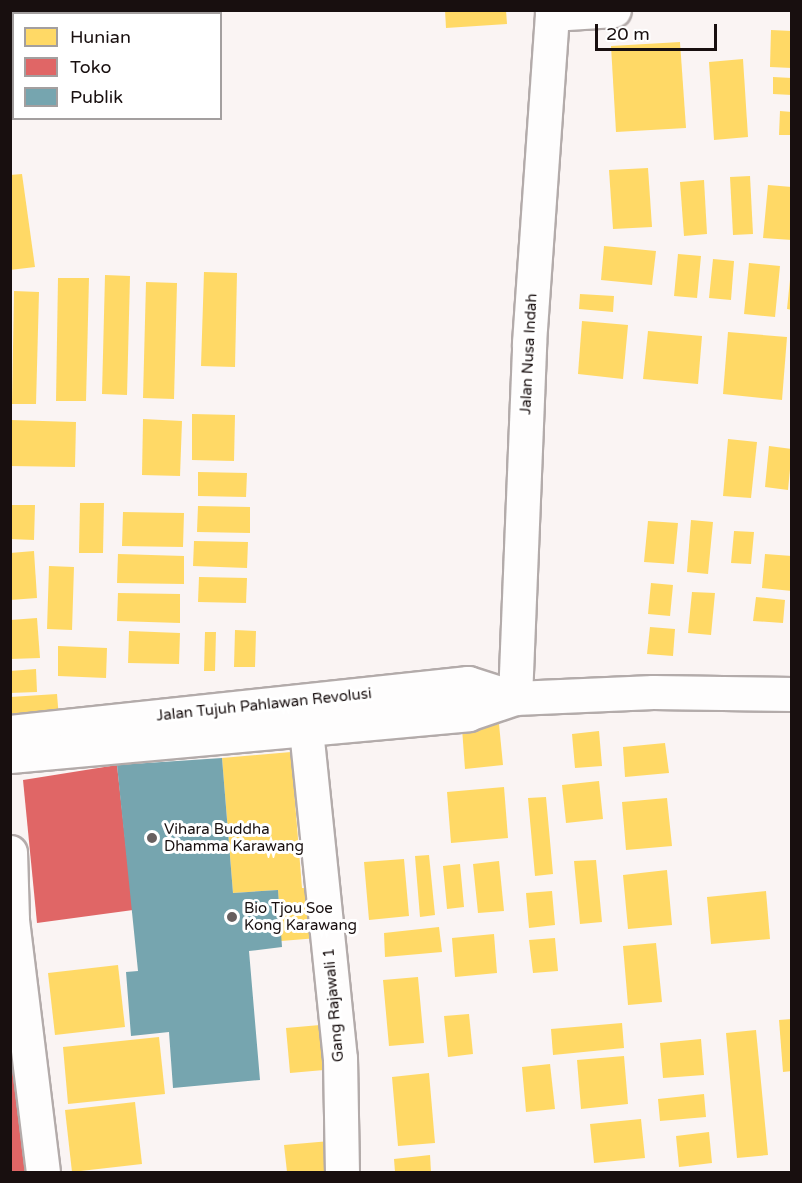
<!DOCTYPE html>
<style>
body{margin:0}
#map{position:relative;width:802px;height:1183px;overflow:hidden;background:#faf4f3;font-family:"Varela Round",sans-serif}
div>[style]{position:absolute}
.homes>*{inset:0;background:#ffd966}
.shops>*{inset:0;background:#e06666}
.public>*{inset:0;background:#76a5af}
.roads{filter:drop-shadow(2px 0 #b3abaa) drop-shadow(-2px 0 #b3abaa) drop-shadow(0 2px #b3abaa) drop-shadow(0 -2px #b3abaa)}
.minor>*{height:33px;margin:-16.5px;padding:0 16.5px;transform-origin:16.5px;border-radius:16.5px;background:#fefdfd}
.major>*{height:33px;margin:-16.5px;padding:0 16.5px;transform-origin:16.5px;border-radius:16.5px;background:#fefdfd}
.dots>*{width:16px;height:16px;translate:-50% -50%;box-sizing:border-box;border:3px solid #fff;border-radius:50%}
span{translate:-50% -50%;white-space:nowrap;text-align:center;line-height:1.15;-webkit-text-stroke:6px #fff;paint-order:stroke}
.street-label{font-size:15px;color:#180f0f}
.poi-label{font-size:15px;color:#180f0f}
.left{translate:0 -50%;text-align:left}
.frame{position:absolute;inset:0;border:12px solid #180f0f;pointer-events:none}
.legend{position:absolute;left:12px;top:12px;width:210px;height:108px;box-sizing:border-box;background:#fff;border:2px solid #a39f9f;margin:0;padding:8px 10px;list-style:none;font-size:18px;color:#180f0f}
.legend li{display:flex;align-items:center;gap:12px;height:30px}
.legend b{width:30px;border:2px solid #a39f9f}
.scale{position:absolute;left:595px;top:24px;width:122px;height:27px;box-sizing:border-box;border:3px solid #180f0f;border-top:0;padding-left:8px;font-size:18px;line-height:21px;white-space:nowrap;color:#180f0f;-webkit-text-stroke:4px #fff;paint-order:stroke}
</style>
<div id="map">
<div class="homes">
<i style="clip-path:polygon(445px 10px,506px 10px,507px 24px,446px 28px)"></i>
<i style="clip-path:polygon(771px 30px,792px 31px,792px 68px,770px 67px)"></i>
<i style="clip-path:polygon(680px 42px,686px 128px,616px 132px,611px 46px)"></i>
<i style="clip-path:polygon(743px 59px,748px 137px,714px 140px,709px 62px)"></i>
<i style="clip-path:polygon(773px 77px,792px 78px,792px 95px,773px 94px)"></i>
<i style="clip-path:polygon(780px 111px,792px 112px,792px 135px,779px 135px)"></i>
<i style="clip-path:polygon(648px 168px,652px 227px,613px 229px,609px 170px)"></i>
<i style="clip-path:polygon(22px 174px,35px 267px,10px 270px,10px 175px)"></i>
<i style="clip-path:polygon(750px 176px,753px 234px,733px 235px,730px 177px)"></i>
<i style="clip-path:polygon(704px 180px,707px 234px,684px 236px,680px 182px)"></i>
<i style="clip-path:polygon(768px 185px,792px 187px,792px 240px,763px 238px)"></i>
<i style="clip-path:polygon(604px 246px,656px 251px,652px 285px,601px 280px)"></i>
<i style="clip-path:polygon(678px 254px,701px 256px,697px 298px,674px 296px)"></i>
<i style="clip-path:polygon(713px 259px,734px 261px,731px 300px,709px 298px)"></i>
<i style="clip-path:polygon(749px 263px,780px 266px,775px 317px,744px 314px)"></i>
<i style="clip-path:polygon(204px 272px,237px 273px,235px 367px,201px 366px)"></i>
<i style="clip-path:polygon(105px 275px,130px 276px,127px 395px,102px 394px)"></i>
<i style="clip-path:polygon(58px 278px,89px 278px,86px 401px,56px 401px)"></i>
<i style="clip-path:polygon(790px 280px,792px 280px,792px 310px,787px 309px)"></i>
<i style="clip-path:polygon(146px 282px,177px 283px,174px 399px,143px 398px)"></i>
<i style="clip-path:polygon(14px 291px,39px 292px,36px 404px,12px 404px)"></i>
<i style="clip-path:polygon(580px 294px,614px 296px,613px 312px,579px 309px)"></i>
<i style="clip-path:polygon(582px 321px,628px 325px,623px 379px,578px 374px)"></i>
<i style="clip-path:polygon(648px 331px,702px 336px,698px 384px,643px 379px)"></i>
<i style="clip-path:polygon(728px 332px,787px 337px,782px 400px,723px 394px)"></i>
<i style="clip-path:polygon(192px 414px,235px 415px,234px 461px,192px 460px)"></i>
<i style="clip-path:polygon(143px 419px,182px 421px,180px 476px,142px 475px)"></i>
<i style="clip-path:polygon(10px 420px,76px 422px,75px 467px,10px 466px)"></i>
<i style="clip-path:polygon(728px 439px,757px 442px,751px 498px,723px 496px)"></i>
<i style="clip-path:polygon(769px 446px,792px 449px,788px 490px,765px 487px)"></i>
<i style="clip-path:polygon(198px 472px,247px 473px,246px 497px,198px 496px)"></i>
<i style="clip-path:polygon(80px 503px,104px 503px,103px 553px,79px 553px)"></i>
<i style="clip-path:polygon(10px 505px,35px 505px,34px 540px,10px 539px)"></i>
<i style="clip-path:polygon(198px 506px,250px 507px,250px 533px,197px 532px)"></i>
<i style="clip-path:polygon(123px 512px,184px 513px,183px 547px,122px 546px)"></i>
<i style="clip-path:polygon(691px 520px,713px 522px,708px 574px,687px 572px)"></i>
<i style="clip-path:polygon(648px 521px,678px 523px,674px 564px,644px 562px)"></i>
<i style="clip-path:polygon(734px 531px,754px 532px,751px 564px,731px 563px)"></i>
<i style="clip-path:polygon(194px 541px,248px 542px,247px 568px,193px 566px)"></i>
<i style="clip-path:polygon(34px 551px,37px 598px,10px 600px,10px 553px)"></i>
<i style="clip-path:polygon(118px 554px,184px 556px,184px 584px,117px 583px)"></i>
<i style="clip-path:polygon(765px 554px,792px 556px,792px 591px,762px 588px)"></i>
<i style="clip-path:polygon(49px 566px,74px 567px,72px 630px,47px 629px)"></i>
<i style="clip-path:polygon(199px 577px,247px 578px,246px 603px,198px 602px)"></i>
<i style="clip-path:polygon(651px 583px,673px 585px,670px 616px,648px 614px)"></i>
<i style="clip-path:polygon(692px 592px,715px 593px,711px 635px,688px 633px)"></i>
<i style="clip-path:polygon(118px 593px,180px 594px,180px 623px,117px 621px)"></i>
<i style="clip-path:polygon(756px 597px,785px 600px,783px 623px,753px 621px)"></i>
<i style="clip-path:polygon(37px 618px,40px 658px,10px 659px,10px 620px)"></i>
<i style="clip-path:polygon(650px 627px,675px 629px,673px 656px,647px 654px)"></i>
<i style="clip-path:polygon(235px 630px,256px 631px,255px 667px,234px 667px)"></i>
<i style="clip-path:polygon(129px 631px,180px 633px,179px 664px,128px 663px)"></i>
<i style="clip-path:polygon(205px 632px,216px 632px,215px 671px,204px 671px)"></i>
<i style="clip-path:polygon(58px 646px,107px 648px,106px 678px,58px 676px)"></i>
<i style="clip-path:polygon(36px 669px,37px 692px,10px 693px,10px 671px)"></i>
<i style="clip-path:polygon(57px 694px,59px 719px,10px 722px,10px 697px)"></i>
<i style="clip-path:polygon(499px 724px,503px 765px,465px 769px,462px 728px)"></i>
<i style="clip-path:polygon(599px 731px,602px 766px,575px 768px,572px 734px)"></i>
<i style="clip-path:polygon(665px 743px,669px 773px,625px 777px,623px 747px)"></i>
<i style="clip-path:polygon(291px 752px,302px 888px,314px 888px,318px 938px,281px 941px,278px 890px,233px 893px,222px 758px)"></i>
<i style="clip-path:polygon(599px 781px,603px 819px,566px 823px,562px 785px)"></i>
<i style="clip-path:polygon(504px 787px,508px 838px,451px 843px,447px 792px)"></i>
<i style="clip-path:polygon(546px 797px,553px 874px,535px 876px,528px 798px)"></i>
<i style="clip-path:polygon(667px 798px,672px 846px,626px 850px,622px 802px)"></i>
<i style="clip-path:polygon(429px 855px,435px 915px,420px 917px,415px 856px)"></i>
<i style="clip-path:polygon(404px 859px,409px 916px,369px 920px,364px 862px)"></i>
<i style="clip-path:polygon(596px 860px,602px 922px,580px 924px,574px 861px)"></i>
<i style="clip-path:polygon(499px 861px,504px 911px,478px 913px,473px 864px)"></i>
<i style="clip-path:polygon(460px 864px,464px 907px,447px 909px,443px 866px)"></i>
<i style="clip-path:polygon(667px 870px,672px 925px,628px 929px,623px 875px)"></i>
<i style="clip-path:polygon(552px 891px,555px 925px,529px 928px,526px 893px)"></i>
<i style="clip-path:polygon(766px 891px,770px 939px,711px 944px,707px 897px)"></i>
<i style="clip-path:polygon(439px 927px,442px 952px,385px 957px,384px 933px)"></i>
<i style="clip-path:polygon(494px 934px,497px 973px,455px 977px,452px 938px)"></i>
<i style="clip-path:polygon(555px 938px,558px 971px,533px 973px,529px 940px)"></i>
<i style="clip-path:polygon(656px 943px,662px 1002px,628px 1005px,623px 946px)"></i>
<i style="clip-path:polygon(118px 965px,125px 1027px,55px 1035px,48px 973px)"></i>
<i style="clip-path:polygon(418px 977px,424px 1043px,389px 1046px,383px 980px)"></i>
<i style="clip-path:polygon(469px 1014px,473px 1054px,448px 1057px,444px 1016px)"></i>
<i style="clip-path:polygon(792px 1019px,792px 1071px,783px 1072px,779px 1020px)"></i>
<i style="clip-path:polygon(622px 1023px,624px 1048px,553px 1055px,551px 1029px)"></i>
<i style="clip-path:polygon(320px 1025px,324px 1070px,290px 1073px,286px 1028px)"></i>
<i style="clip-path:polygon(756px 1030px,768px 1155px,737px 1158px,726px 1033px)"></i>
<i style="clip-path:polygon(159px 1037px,165px 1094px,68px 1104px,63px 1047px)"></i>
<i style="clip-path:polygon(701px 1039px,704px 1075px,663px 1078px,660px 1043px)"></i>
<i style="clip-path:polygon(624px 1056px,628px 1104px,581px 1109px,577px 1060px)"></i>
<i style="clip-path:polygon(550px 1064px,555px 1109px,526px 1112px,522px 1067px)"></i>
<i style="clip-path:polygon(429px 1073px,435px 1143px,398px 1146px,392px 1077px)"></i>
<i style="clip-path:polygon(704px 1094px,706px 1117px,660px 1121px,658px 1099px)"></i>
<i style="clip-path:polygon(135px 1102px,142px 1164px,72px 1172px,65px 1110px)"></i>
<i style="clip-path:polygon(641px 1119px,645px 1158px,594px 1163px,590px 1124px)"></i>
<i style="clip-path:polygon(709px 1132px,712px 1163px,679px 1167px,676px 1136px)"></i>
<i style="clip-path:polygon(330px 1141px,332px 1172px,287px 1172px,284px 1145px)"></i>
<i style="clip-path:polygon(430px 1155px,431px 1172px,395px 1172px,394px 1159px)"></i>
</div>
<div class="shops">
<i style="clip-path:polygon(117px 765px,133px 910px,37px 923px,23px 780px)"></i>
<i style="clip-path:polygon(10px 1047px,12px 1047px,29px 1172px,10px 1172px)"></i>
</div>
<div class="public">
<i style="clip-path:polygon(222px 758px,233px 893px,278px 890px,282px 947px,249px 951px,260px 1080px,173px 1088px,169px 1032px,131px 1036px,126px 972px,138px 971px,117px 765px)"></i>
</div>
<div class="roads">
<div class="minor">
<i style="left:552px;top:14px;width:62px;rotate:-3.7deg"></i>
<i style="left:515px;top:698px;width:355px;rotate:-87.7deg"></i>
<i style="left:529px;top:343px;width:334px;rotate:-86deg"></i>
<i style="left:306px;top:730px;width:330px;rotate:84.1deg"></i>
<i style="left:340px;top:1058px;width:114px;rotate:89deg"></i>
<i style="left:10px;top:852px;width:68px;rotate:88.3deg"></i>
<i style="left:12px;top:920px;width:254px;rotate:83deg"></i>
</div>
<div class="major">
<i style="left:10px;top:732px;width:461px;rotate:-6.1deg"></i>
<i style="left:468px;top:683px;width:49px;rotate:17.7deg"></i>
<i style="left:10px;top:756px;width:460px;rotate:-5.2deg"></i>
<i style="left:468px;top:714px;width:50px;rotate:-18.8deg"></i>
<i style="left:515px;top:698px;width:138px;rotate:-2.5deg"></i>
<i style="left:653px;top:692px;width:139px;rotate:0.8deg"></i>
</div>
</div>
<div class="dots">
<i style="left:152px;top:838px;background:#675f5f"></i>
<i style="left:232px;top:917px;background:#675f5f"></i>
</div>
<div class="street-label">
<span style="left:529px;top:354px;rotate:-87deg">Jalan Nusa Indah</span>
<span style="left:264px;top:705px;rotate:-6deg">Jalan Tujuh Pahlawan Revolusi</span>
<span style="left:334px;top:1005px;rotate:-95deg">Gang Rajawali 1</span>
</div>
<div class="poi-label">
<span class="left" style="left:164px;top:838px">Vihara Buddha<br>Dhamma Karawang</span>
<span class="left" style="left:244px;top:917px">Bio Tjou Soe<br>Kong Karawang</span>
</div>
<div class="frame"></div>
<ul class="legend">
<li><b style="height:16px;background:#ffd966"></b>Hunian</li>
<li><b style="height:16px;background:#e06666"></b>Toko</li>
<li><b style="height:16px;background:#76a5af"></b>Publik</li>
</ul>
<div class="scale">20 m</div>
</div>
